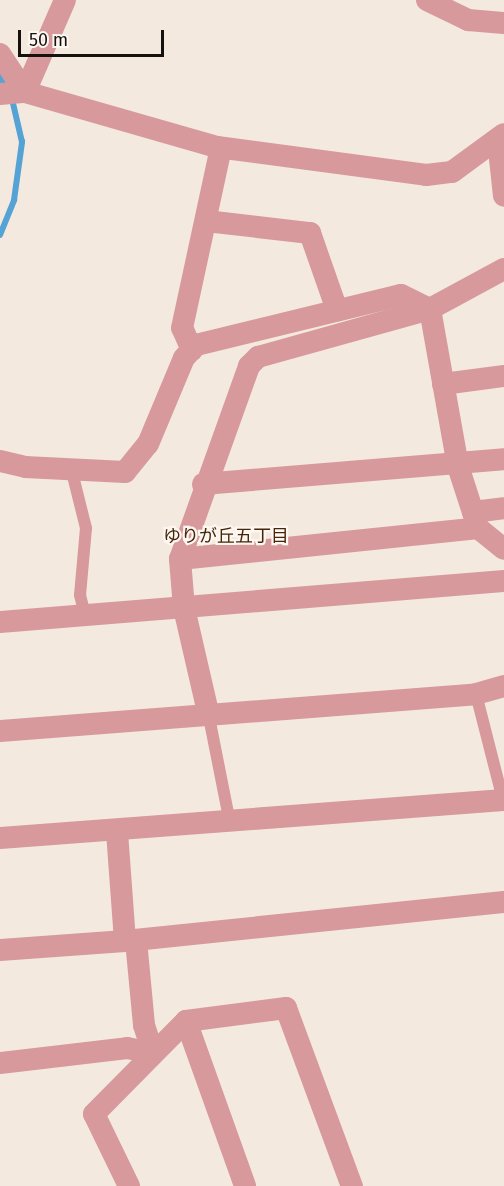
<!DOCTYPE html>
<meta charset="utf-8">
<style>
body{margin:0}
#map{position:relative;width:504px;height:1186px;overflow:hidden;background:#f4e9df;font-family:"Fira Sans","Noto Sans JP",sans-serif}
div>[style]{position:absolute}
.stream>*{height:6px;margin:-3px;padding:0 3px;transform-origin:3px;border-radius:3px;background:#55a3d4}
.service>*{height:12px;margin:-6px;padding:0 6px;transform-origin:6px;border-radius:6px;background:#d7999c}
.minor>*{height:22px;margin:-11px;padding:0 11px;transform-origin:11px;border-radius:11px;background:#d7999c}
span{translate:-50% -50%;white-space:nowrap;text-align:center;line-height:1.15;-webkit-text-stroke:4.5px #fef7f1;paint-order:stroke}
.neighbourhood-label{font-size:18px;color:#44260b}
.scale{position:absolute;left:18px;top:30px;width:146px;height:27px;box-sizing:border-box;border:3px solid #15110e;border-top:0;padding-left:8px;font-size:18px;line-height:21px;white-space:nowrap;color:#15110e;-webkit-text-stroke:4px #fef7f1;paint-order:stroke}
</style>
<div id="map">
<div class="stream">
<i style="left:0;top:76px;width:13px;rotate:63deg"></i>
<i style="left:0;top:235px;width:38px;rotate:-68deg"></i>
<i style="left:14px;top:200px;width:59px;rotate:-82.1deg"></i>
<i style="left:22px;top:142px;width:44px;rotate:-103.1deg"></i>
</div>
<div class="service">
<i style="left:72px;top:472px;width:58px;rotate:76deg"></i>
<i style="left:86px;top:528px;width:67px;rotate:95.1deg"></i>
<i style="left:80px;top:595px;width:21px;rotate:76deg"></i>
<i style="left:476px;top:694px;width:109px;rotate:75.7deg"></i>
<i style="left:208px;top:712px;width:108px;rotate:78.8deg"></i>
</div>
<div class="minor">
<i style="left:427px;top:0;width:46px;rotate:26deg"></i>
<i style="left:468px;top:20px;width:36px;rotate:5deg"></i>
<i style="left:0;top:54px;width:45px;rotate:56.7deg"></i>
<i style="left:25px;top:92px;width:100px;rotate:-66.5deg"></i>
<i style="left:0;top:94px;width:25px;rotate:-5deg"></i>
<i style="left:25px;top:92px;width:200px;rotate:16deg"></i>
<i style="left:217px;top:147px;width:211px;rotate:7.6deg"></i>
<i style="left:426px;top:175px;width:26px;rotate:-7deg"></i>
<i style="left:452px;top:172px;width:64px;rotate:-36.2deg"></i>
<i style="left:498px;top:140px;width:56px;rotate:83.9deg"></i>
<i style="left:206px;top:221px;width:105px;rotate:6.6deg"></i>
<i style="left:310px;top:233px;width:82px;rotate:70.7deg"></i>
<i style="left:430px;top:309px;width:159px;rotate:79.9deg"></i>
<i style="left:458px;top:466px;width:65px;rotate:72.1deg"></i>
<i style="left:478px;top:528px;width:33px;rotate:39deg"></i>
<i style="left:192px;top:350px;width:24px;rotate:-114deg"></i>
<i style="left:182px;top:328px;width:184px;rotate:-77.8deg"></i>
<i style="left:443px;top:384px;width:62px;rotate:-7.5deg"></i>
<i style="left:0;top:461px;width:26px;rotate:13deg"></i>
<i style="left:25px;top:467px;width:100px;rotate:2.9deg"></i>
<i style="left:125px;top:472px;width:36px;rotate:-51deg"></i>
<i style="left:148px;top:444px;width:93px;rotate:-67.3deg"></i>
<i style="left:184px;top:358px;width:18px;rotate:-47deg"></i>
<i style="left:196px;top:345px;width:211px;rotate:-13.7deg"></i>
<i style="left:401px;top:295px;width:32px;rotate:26deg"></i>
<i style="left:203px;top:484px;width:302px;rotate:-4.7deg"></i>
<i style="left:473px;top:512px;width:31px;rotate:-7deg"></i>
<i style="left:180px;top:559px;width:300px;rotate:-5.9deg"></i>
<i style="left:0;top:622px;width:506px;rotate:-4.65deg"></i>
<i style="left:208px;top:712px;width:107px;rotate:-103deg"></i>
<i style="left:184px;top:608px;width:49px;rotate:-94.7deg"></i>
<i style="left:180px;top:559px;width:205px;rotate:-70.3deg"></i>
<i style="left:249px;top:366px;width:13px;rotate:-45deg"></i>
<i style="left:258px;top:357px;width:179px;rotate:-15.6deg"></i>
<i style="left:430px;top:309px;width:84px;rotate:-28.4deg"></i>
<i style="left:0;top:731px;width:477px;rotate:-4.4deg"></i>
<i style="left:476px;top:694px;width:29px;rotate:-16deg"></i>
<i style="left:117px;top:832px;width:109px;rotate:85.8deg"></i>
<i style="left:125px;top:941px;width:381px;rotate:-5.9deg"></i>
<i style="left:0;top:838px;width:505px;rotate:-4.31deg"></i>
<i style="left:0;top:950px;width:125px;rotate:-4.1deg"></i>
<i style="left:186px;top:1021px;width:175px;rotate:70.3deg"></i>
<i style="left:0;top:1063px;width:128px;rotate:-6.7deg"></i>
<i style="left:127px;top:1048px;width:26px;rotate:11deg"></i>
<i style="left:153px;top:1053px;width:29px;rotate:-108deg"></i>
<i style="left:144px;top:1025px;width:85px;rotate:-95.4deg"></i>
<i style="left:129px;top:1186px;width:80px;rotate:-115.9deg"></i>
<i style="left:94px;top:1114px;width:131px;rotate:-45.3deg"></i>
<i style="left:186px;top:1021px;width:101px;rotate:-7.4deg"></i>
<i style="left:286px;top:1008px;width:190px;rotate:69.7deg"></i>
</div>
<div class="neighbourhood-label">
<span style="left:226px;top:536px">ゆりが丘五丁目</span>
</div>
<div class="scale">50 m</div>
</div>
